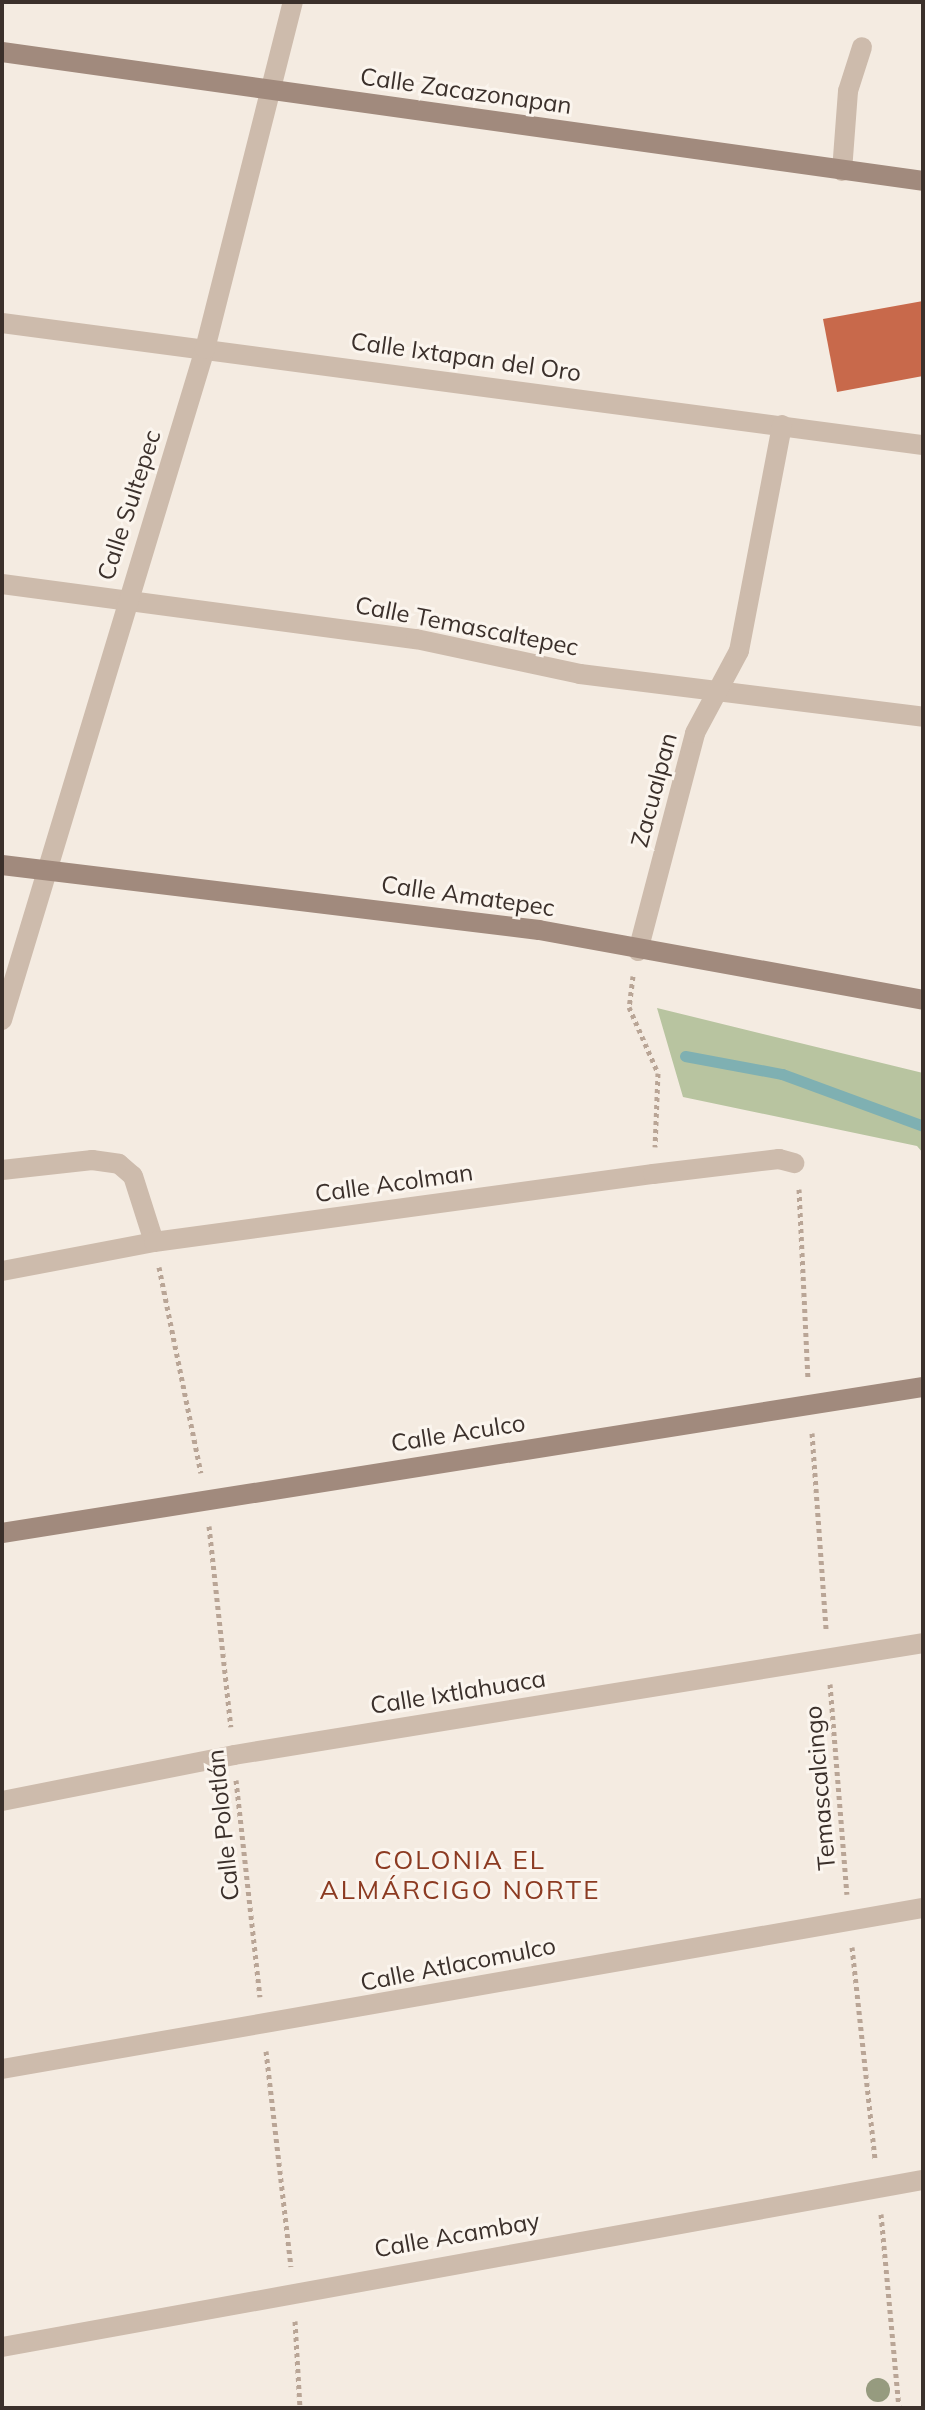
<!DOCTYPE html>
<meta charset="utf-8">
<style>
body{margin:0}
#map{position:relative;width:925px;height:2410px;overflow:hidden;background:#f4ebe1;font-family:Mulish,sans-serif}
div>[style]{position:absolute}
.green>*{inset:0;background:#b8c4a0}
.stream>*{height:11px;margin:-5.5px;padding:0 5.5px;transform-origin:5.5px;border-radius:5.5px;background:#7fb0b2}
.building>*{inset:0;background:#c8694b}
.path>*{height:5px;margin-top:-2.5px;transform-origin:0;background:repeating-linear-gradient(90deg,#b9a596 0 4px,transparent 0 8px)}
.street>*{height:20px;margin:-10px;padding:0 10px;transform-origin:10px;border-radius:10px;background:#cdbbac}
.secondary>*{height:20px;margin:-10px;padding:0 10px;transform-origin:10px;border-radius:10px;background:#a18a7d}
.trees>*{width:24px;height:24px;margin:-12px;border-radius:50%;background:#969b7f}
span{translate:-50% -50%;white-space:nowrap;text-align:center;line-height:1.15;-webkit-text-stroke:6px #fbf5ee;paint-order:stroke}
.street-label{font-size:24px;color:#3b302b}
.neighbourhood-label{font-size:26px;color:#8c3b22;letter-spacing:2px}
.frame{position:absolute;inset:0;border:4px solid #3b302b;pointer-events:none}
</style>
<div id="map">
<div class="green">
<i style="clip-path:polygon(657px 1008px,923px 1073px,923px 1153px,917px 1146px,683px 1097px)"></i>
</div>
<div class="stream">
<i style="left:685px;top:1056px;width:99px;rotate:10.5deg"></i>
<i style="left:782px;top:1074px;width:150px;rotate:20.2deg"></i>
</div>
<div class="building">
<i style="clip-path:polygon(923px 301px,923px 376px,837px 392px,823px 319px)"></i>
</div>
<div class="path">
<i style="left:633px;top:976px;width:31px;rotate:97deg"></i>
<i style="left:629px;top:1007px;width:72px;rotate:66.3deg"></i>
<i style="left:658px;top:1073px;width:74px;rotate:92.3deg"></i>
<i style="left:799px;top:1189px;width:190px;rotate:87.3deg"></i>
<i style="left:159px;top:1267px;width:210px;rotate:78.5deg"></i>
<i style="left:812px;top:1433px;width:197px;rotate:85.9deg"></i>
<i style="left:209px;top:1526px;width:202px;rotate:83.8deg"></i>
<i style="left:830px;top:1684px;width:211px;rotate:85.4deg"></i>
<i style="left:236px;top:1780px;width:218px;rotate:83.7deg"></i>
<i style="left:852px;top:1947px;width:214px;rotate:83.8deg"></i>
<i style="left:266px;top:2051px;width:217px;rotate:83.4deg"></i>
<i style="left:881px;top:2214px;width:195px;rotate:84.7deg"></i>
<i style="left:295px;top:2321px;width:87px;rotate:86.7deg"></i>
</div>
<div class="street">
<i style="left:842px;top:171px;width:80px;rotate:-85.7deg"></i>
<i style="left:848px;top:91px;width:46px;rotate:-72.3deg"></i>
<i style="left:2px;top:323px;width:929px;rotate:7.55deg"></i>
<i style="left:2px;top:584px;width:418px;rotate:7.6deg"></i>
<i style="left:416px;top:639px;width:168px;rotate:12deg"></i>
<i style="left:580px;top:674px;width:346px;rotate:7.1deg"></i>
<i style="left:638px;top:951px;width:225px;rotate:-75.3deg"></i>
<i style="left:695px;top:733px;width:93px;rotate:-61.8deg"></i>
<i style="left:739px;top:651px;width:230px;rotate:-79.2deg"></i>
<i style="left:2px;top:1020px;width:701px;rotate:-73.17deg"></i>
<i style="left:205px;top:349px;width:358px;rotate:-75.8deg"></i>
<i style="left:2px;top:1170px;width:91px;rotate:-6.3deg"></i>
<i style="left:92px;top:1160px;width:27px;rotate:8deg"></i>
<i style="left:119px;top:1164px;width:18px;rotate:41deg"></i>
<i style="left:133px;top:1176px;width:69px;rotate:72.3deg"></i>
<i style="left:2px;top:1271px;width:155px;rotate:-10.8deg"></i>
<i style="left:154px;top:1242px;width:504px;rotate:-7.76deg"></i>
<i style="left:653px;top:1174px;width:127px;rotate:-6.8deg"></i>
<i style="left:779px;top:1159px;width:16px;rotate:15deg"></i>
<i style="left:2px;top:1801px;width:237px;rotate:-11.2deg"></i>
<i style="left:234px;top:1755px;width:698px;rotate:-9.23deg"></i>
<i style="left:2px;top:2069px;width:935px;rotate:-9.92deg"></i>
<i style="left:2px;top:2347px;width:936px;rotate:-10.28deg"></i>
</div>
<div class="secondary">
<i style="left:2px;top:52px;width:930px;rotate:7.97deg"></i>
<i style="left:2px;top:865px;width:541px;rotate:6.9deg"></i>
<i style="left:539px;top:930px;width:390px;rotate:10.3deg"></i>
<i style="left:2px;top:1533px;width:933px;rotate:-9.01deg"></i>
</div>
<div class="trees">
<i style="left:878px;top:2390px"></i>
</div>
<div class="street-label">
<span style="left:466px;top:91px;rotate:8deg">Calle Zacazonapan</span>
<span style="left:466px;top:357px;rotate:8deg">Calle Ixtapan del Oro</span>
<span style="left:129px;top:505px;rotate:-72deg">Calle Sultepec</span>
<span style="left:467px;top:626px;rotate:11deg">Calle Temascaltepec</span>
<span style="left:654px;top:790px;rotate:-75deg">Zacualpan</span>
<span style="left:468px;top:896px;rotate:8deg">Calle Amatepec</span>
<span style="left:394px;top:1183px;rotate:-8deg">Calle Acolman</span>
<span style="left:458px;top:1433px;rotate:-9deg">Calle Aculco</span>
<span style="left:458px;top:1692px;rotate:-9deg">Calle Ixtlahuaca</span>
<span style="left:820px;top:1788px;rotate:-95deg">Temascalcingo</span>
<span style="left:223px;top:1825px;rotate:-96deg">Calle Polotlán</span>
<span style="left:458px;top:1964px;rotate:-11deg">Calle Atlacomulco</span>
<span style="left:457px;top:2235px;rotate:-10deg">Calle Acambay</span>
</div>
<div class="neighbourhood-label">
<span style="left:460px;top:1875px">COLONIA EL<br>ALMÁRCIGO NORTE</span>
</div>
<div class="frame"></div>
</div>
